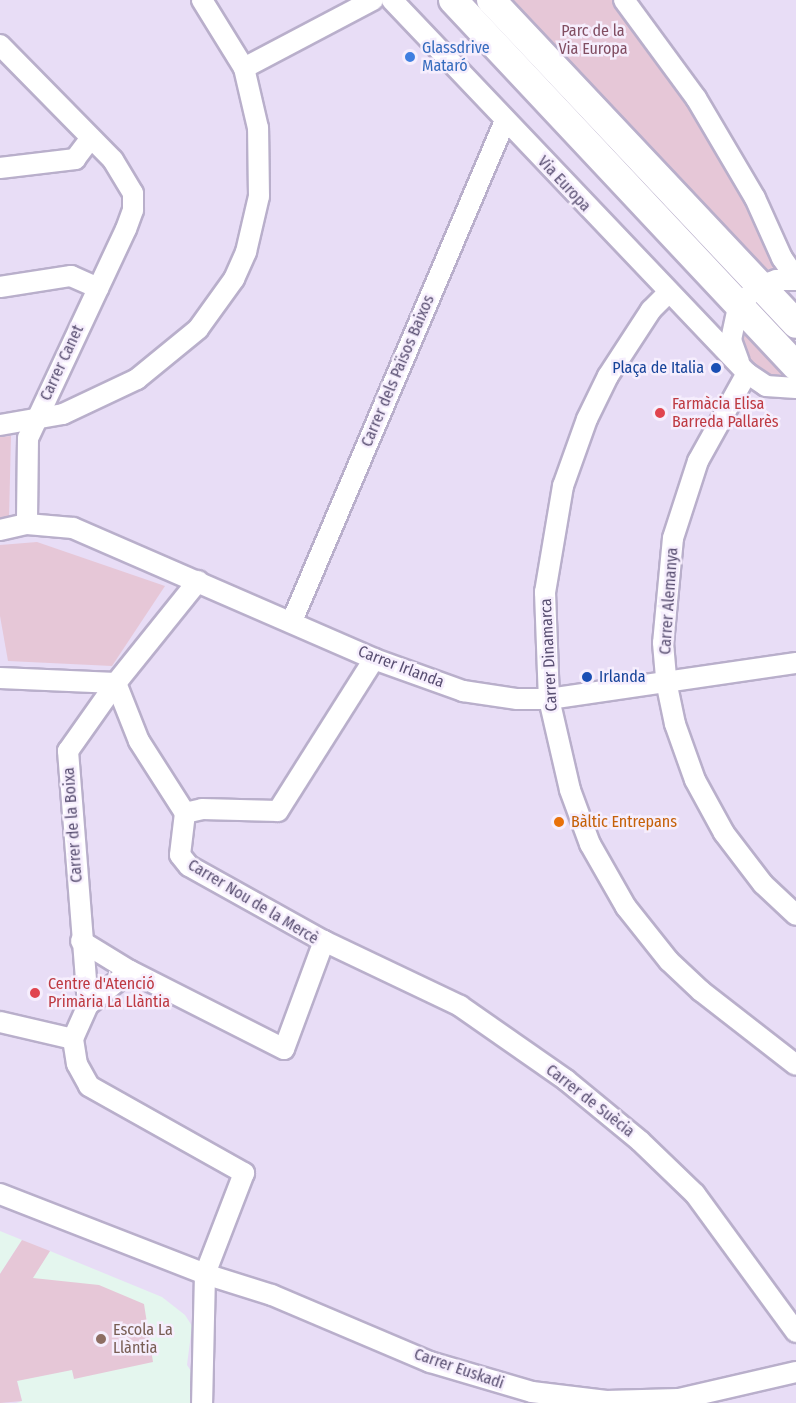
<!DOCTYPE html>
<meta charset="utf-8">
<style>
body{margin:0}
#map{position:relative;width:796px;height:1403px;overflow:hidden;background:#f1e8fa;font-family:"Fira Sans Condensed",sans-serif}
div>[style]{position:absolute}
.residential>*{inset:0;background:#e8ddf6}
.education>*{inset:0;background:#e4f6ee}
.green>*{inset:0;background:#e6c7d7}
.roads{filter:drop-shadow(2px 0 #b9afcb) drop-shadow(-2px 0 #b9afcb) drop-shadow(0 2px #b9afcb) drop-shadow(0 -2px #b9afcb)}
.street>*{height:20px;margin:-10px;padding:0 10px;transform-origin:10px;border-radius:10px;background:#fff}
.secondary>*{height:28px;margin:-14px;padding:0 14px;transform-origin:14px;border-radius:14px;background:#fff}
.dots>*{width:16px;height:16px;translate:-50% -50%;box-sizing:border-box;border:3px solid #f6eefd;border-radius:50%}
span{translate:-50% -50%;white-space:nowrap;text-align:center;line-height:1.15;-webkit-text-stroke:5px #f6eefd;paint-order:stroke}
.park-label{font-size:16px;color:#814e62}
.shop-label{font-size:16px;color:#366cbe}
.left{translate:0 -50%;text-align:left}
.street-label{font-size:16px;color:#584e71}
.transit-label{font-size:16px;color:#164399}
.right{translate:-100% -50%;text-align:right}
.health-label{font-size:16px;color:#be3a42}
.food-label{font-size:16px;color:#c56008}
.education-label{font-size:16px;color:#785e54}
</style>
<div id="map">
<div class="residential">
<i style="clip-path:polygon(0 0,796px 0,796px 1403px,0 1403px)"></i>
</div>
<div class="education">
<i style="clip-path:polygon(0 1231px,22px 1240px,0 1274px)"></i>
<i style="clip-path:polygon(50px 1251px,162px 1297px,185px 1315px,192px 1326px,187px 1365px,191px 1371px,190px 1403px,16px 1403px,22px 1401px,17px 1381px,32px 1278px)"></i>
</div>
<div class="green">
<i style="clip-path:polygon(502px 0,612px 0,702px 124px,746px 199px,779px 267px,761px 271px)"></i>
<i style="clip-path:polygon(745px 325px,793px 377px,771px 376px,753px 364px,743px 348px)"></i>
<i style="clip-path:polygon(11px 436px,9px 518px,0 520px,0 437px)"></i>
<i style="clip-path:polygon(37px 542px,165px 586px,112px 666px,8px 661px,0 616px,0 545px)"></i>
<i style="clip-path:polygon(22px 1240px,50px 1251px,33px 1278px,99px 1285px,144px 1304px,153px 1362px,74px 1379px,72px 1370px,17px 1381px,22px 1401px,0 1403px,0 1274px)"></i>
</div>
<div class="roads">
<div class="street">
<i style="left:392px;top:0;width:515px;rotate:46.42deg"></i>
<i style="left:747px;top:373px;width:23px;rotate:34deg"></i>
<i style="left:766px;top:386px;width:30px;rotate:4deg"></i>
<i style="left:624px;top:0;width:122px;rotate:53.7deg"></i>
<i style="left:696px;top:98px;width:116px;rotate:59.5deg"></i>
<i style="left:755px;top:198px;width:66px;rotate:65.8deg"></i>
<i style="left:782px;top:258px;width:24px;rotate:55deg"></i>
<i style="left:0;top:45px;width:161px;rotate:45.5deg"></i>
<i style="left:113px;top:160px;width:39px;rotate:59deg"></i>
<i style="left:133px;top:193px;width:17px;rotate:90deg"></i>
<i style="left:133px;top:210px;width:20px;rotate:110deg"></i>
<i style="left:126px;top:229px;width:231px;rotate:115.1deg"></i>
<i style="left:28px;top:438px;width:86px;rotate:90.7deg"></i>
<i style="left:244px;top:68px;width:146px;rotate:-27.8deg"></i>
<i style="left:0;top:168px;width:76px;rotate:-6.8deg"></i>
<i style="left:75px;top:159px;width:26px;rotate:-53deg"></i>
<i style="left:0;top:287px;width:72px;rotate:-8.8deg"></i>
<i style="left:71px;top:276px;width:30px;rotate:24deg"></i>
<i style="left:667px;top:294px;width:23px;rotate:135deg"></i>
<i style="left:651px;top:310px;width:79px;rotate:123.1deg"></i>
<i style="left:608px;top:376px;width:48px;rotate:116deg"></i>
<i style="left:587px;top:419px;width:71px;rotate:109.7deg"></i>
<i style="left:563px;top:486px;width:108px;rotate:99.6deg"></i>
<i style="left:545px;top:592px;width:107px;rotate:87.9deg"></i>
<i style="left:549px;top:699px;width:93px;rotate:77deg"></i>
<i style="left:570px;top:790px;width:58px;rotate:69.7deg"></i>
<i style="left:590px;top:844px;width:73px;rotate:60.3deg"></i>
<i style="left:626px;top:907px;width:69px;rotate:51.5deg"></i>
<i style="left:669px;top:961px;width:44px;rotate:43.2deg"></i>
<i style="left:701px;top:991px;width:120px;rotate:37.9deg"></i>
<i style="left:739px;top:362px;width:23px;rotate:-110deg"></i>
<i style="left:731px;top:340px;width:35px;rotate:-78deg"></i>
<i style="left:738px;top:306px;width:29px;rotate:-44deg"></i>
<i style="left:759px;top:286px;width:18px;rotate:-19deg"></i>
<i style="left:776px;top:280px;width:20px"></i>
<i style="left:747px;top:373px;width:101px;rotate:119.1deg"></i>
<i style="left:698px;top:461px;width:81px;rotate:108deg"></i>
<i style="left:673px;top:538px;width:105px;rotate:95.4deg"></i>
<i style="left:663px;top:643px;width:38px;rotate:85deg"></i>
<i style="left:666px;top:681px;width:44px;rotate:78.2deg"></i>
<i style="left:675px;top:724px;width:59px;rotate:70.3deg"></i>
<i style="left:695px;top:780px;width:60px;rotate:61.3deg"></i>
<i style="left:724px;top:833px;width:64px;rotate:52.6deg"></i>
<i style="left:763px;top:884px;width:45px;rotate:43.2deg"></i>
<i style="left:0;top:425px;width:64px;rotate:-9.9deg"></i>
<i style="left:63px;top:414px;width:82px;rotate:-25.3deg"></i>
<i style="left:137px;top:379px;width:79px;rotate:-39.3deg"></i>
<i style="left:198px;top:329px;width:62px;rotate:-54.2deg"></i>
<i style="left:234px;top:279px;width:30px;rotate:-66deg"></i>
<i style="left:246px;top:252px;width:57px;rotate:-76.9deg"></i>
<i style="left:259px;top:196px;width:68px;rotate:-90.8deg"></i>
<i style="left:258px;top:128px;width:62px;rotate:-103.1deg"></i>
<i style="left:244px;top:68px;width:80px;rotate:-121.7deg"></i>
<i style="left:0;top:530px;width:28px;rotate:-13deg"></i>
<i style="left:27px;top:524px;width:46px;rotate:5deg"></i>
<i style="left:73px;top:528px;width:328px;rotate:23.5deg"></i>
<i style="left:374px;top:659px;width:95px;rotate:19.8deg"></i>
<i style="left:463px;top:691px;width:55px;rotate:8.4deg"></i>
<i style="left:517px;top:699px;width:32px"></i>
<i style="left:549px;top:699px;width:250px;rotate:-8.3deg"></i>
<i style="left:292px;top:621px;width:543px;rotate:-66.93deg"></i>
<i style="left:0;top:678px;width:116px;rotate:2.5deg"></i>
<i style="left:116px;top:683px;width:62px;rotate:68.4deg"></i>
<i style="left:139px;top:741px;width:85px;rotate:57.4deg"></i>
<i style="left:185px;top:813px;width:42px;rotate:96.8deg"></i>
<i style="left:180px;top:855px;width:14px;rotate:51deg"></i>
<i style="left:189px;top:866px;width:154px;rotate:29.1deg"></i>
<i style="left:324px;top:941px;width:115px;rotate:110.3deg"></i>
<i style="left:284px;top:1049px;width:173px;rotate:-153.1deg"></i>
<i style="left:130px;top:971px;width:54px;rotate:141deg"></i>
<i style="left:88px;top:1005px;width:37px;rotate:114deg"></i>
<i style="left:73px;top:1039px;width:25px;rotate:81deg"></i>
<i style="left:77px;top:1064px;width:25px;rotate:61deg"></i>
<i style="left:89px;top:1086px;width:178px;rotate:29.3deg"></i>
<i style="left:244px;top:1173px;width:108px;rotate:111.1deg"></i>
<i style="left:205px;top:1274px;width:129px;rotate:91.3deg"></i>
<i style="left:185px;top:813px;width:17px;rotate:-13deg"></i>
<i style="left:202px;top:809px;width:76px;rotate:1.5deg"></i>
<i style="left:278px;top:811px;width:180px;rotate:-57.7deg"></i>
<i style="left:81px;top:941px;width:57px;rotate:31.5deg"></i>
<i style="left:324px;top:941px;width:151px;rotate:25.5deg"></i>
<i style="left:460px;top:1006px;width:129px;rotate:34.9deg"></i>
<i style="left:566px;top:1080px;width:96px;rotate:39.5deg"></i>
<i style="left:640px;top:1141px;width:76px;rotate:43.9deg"></i>
<i style="left:695px;top:1194px;width:171px;rotate:53.8deg"></i>
<i style="left:88px;top:1005px;width:255px;rotate:-94.5deg"></i>
<i style="left:68px;top:751px;width:83px;rotate:-54.8deg"></i>
<i style="left:116px;top:683px;width:131px;rotate:-51.2deg"></i>
<i style="left:0;top:1022px;width:75px;rotate:13.1deg"></i>
<i style="left:0;top:1194px;width:220px;rotate:21.3deg"></i>
<i style="left:205px;top:1274px;width:70px;rotate:17.4deg"></i>
<i style="left:272px;top:1295px;width:172px;rotate:23deg"></i>
<i style="left:430px;top:1362px;width:106px;rotate:16.4deg"></i>
<i style="left:532px;top:1392px;width:75px;rotate:6.9deg"></i>
<i style="left:606px;top:1401px;width:73px;rotate:-1.6deg"></i>
<i style="left:679px;top:1399px;width:120px;rotate:-13deg"></i>
</div>
<div class="secondary">
<i style="left:453px;top:0;width:502px;rotate:46.86deg"></i>
<i style="left:491px;top:0;width:445px;rotate:46.7deg"></i>
</div>
</div>
<div class="dots">
<i style="left:410px;top:57px;background:#3f7fe0"></i>
<i style="left:716px;top:368px;background:#1a4fb4"></i>
<i style="left:660px;top:413px;background:#e0444e"></i>
<i style="left:587px;top:677px;background:#1a4fb4"></i>
<i style="left:559px;top:822px;background:#e8710a"></i>
<i style="left:35px;top:993px;background:#e0444e"></i>
<i style="left:101px;top:1339px;background:#8d6e63"></i>
</div>
<div class="park-label">
<span style="left:593px;top:40px">Parc de la<br>Via Europa</span>
</div>
<div class="shop-label">
<span class="left" style="left:422px;top:57px">Glassdrive<br>Mataró</span>
</div>
<div class="street-label">
<span style="left:564px;top:184px;rotate:47deg">Via Europa</span>
<span style="left:62px;top:363px;rotate:-65deg">Carrer Canet</span>
<span style="left:398px;top:371px;rotate:-67deg">Carrer dels Països Baixos</span>
<span style="left:669px;top:601px;rotate:-86deg">Carrer Alemanya</span>
<span style="left:549px;top:655px;rotate:-93deg">Carrer Dinamarca</span>
<span style="left:401px;top:667px;rotate:21deg">Carrer Irlanda</span>
<span style="left:73px;top:825px;rotate:-94deg">Carrer de la Boixa</span>
<span style="left:253px;top:902px;rotate:31deg">Carrer Nou de la Mercè</span>
<span style="left:590px;top:1101px;rotate:38deg">Carrer de Suècia</span>
<span style="left:459px;top:1369px;rotate:19deg">Carrer Euskadi</span>
</div>
<div class="transit-label">
<span class="right" style="left:704px;top:368px">Plaça de Italia</span>
<span class="left" style="left:599px;top:677px">Irlanda</span>
</div>
<div class="health-label">
<span class="left" style="left:672px;top:413px">Farmàcia Elisa<br>Barreda Pallarès</span>
<span class="left" style="left:48px;top:993px">Centre d'Atenció<br>Primària La Llàntia</span>
</div>
<div class="food-label">
<span class="left" style="left:571px;top:822px">Bàltic Entrepans</span>
</div>
<div class="education-label">
<span class="left" style="left:113px;top:1339px">Escola La<br>Llàntia</span>
</div>
</div>
